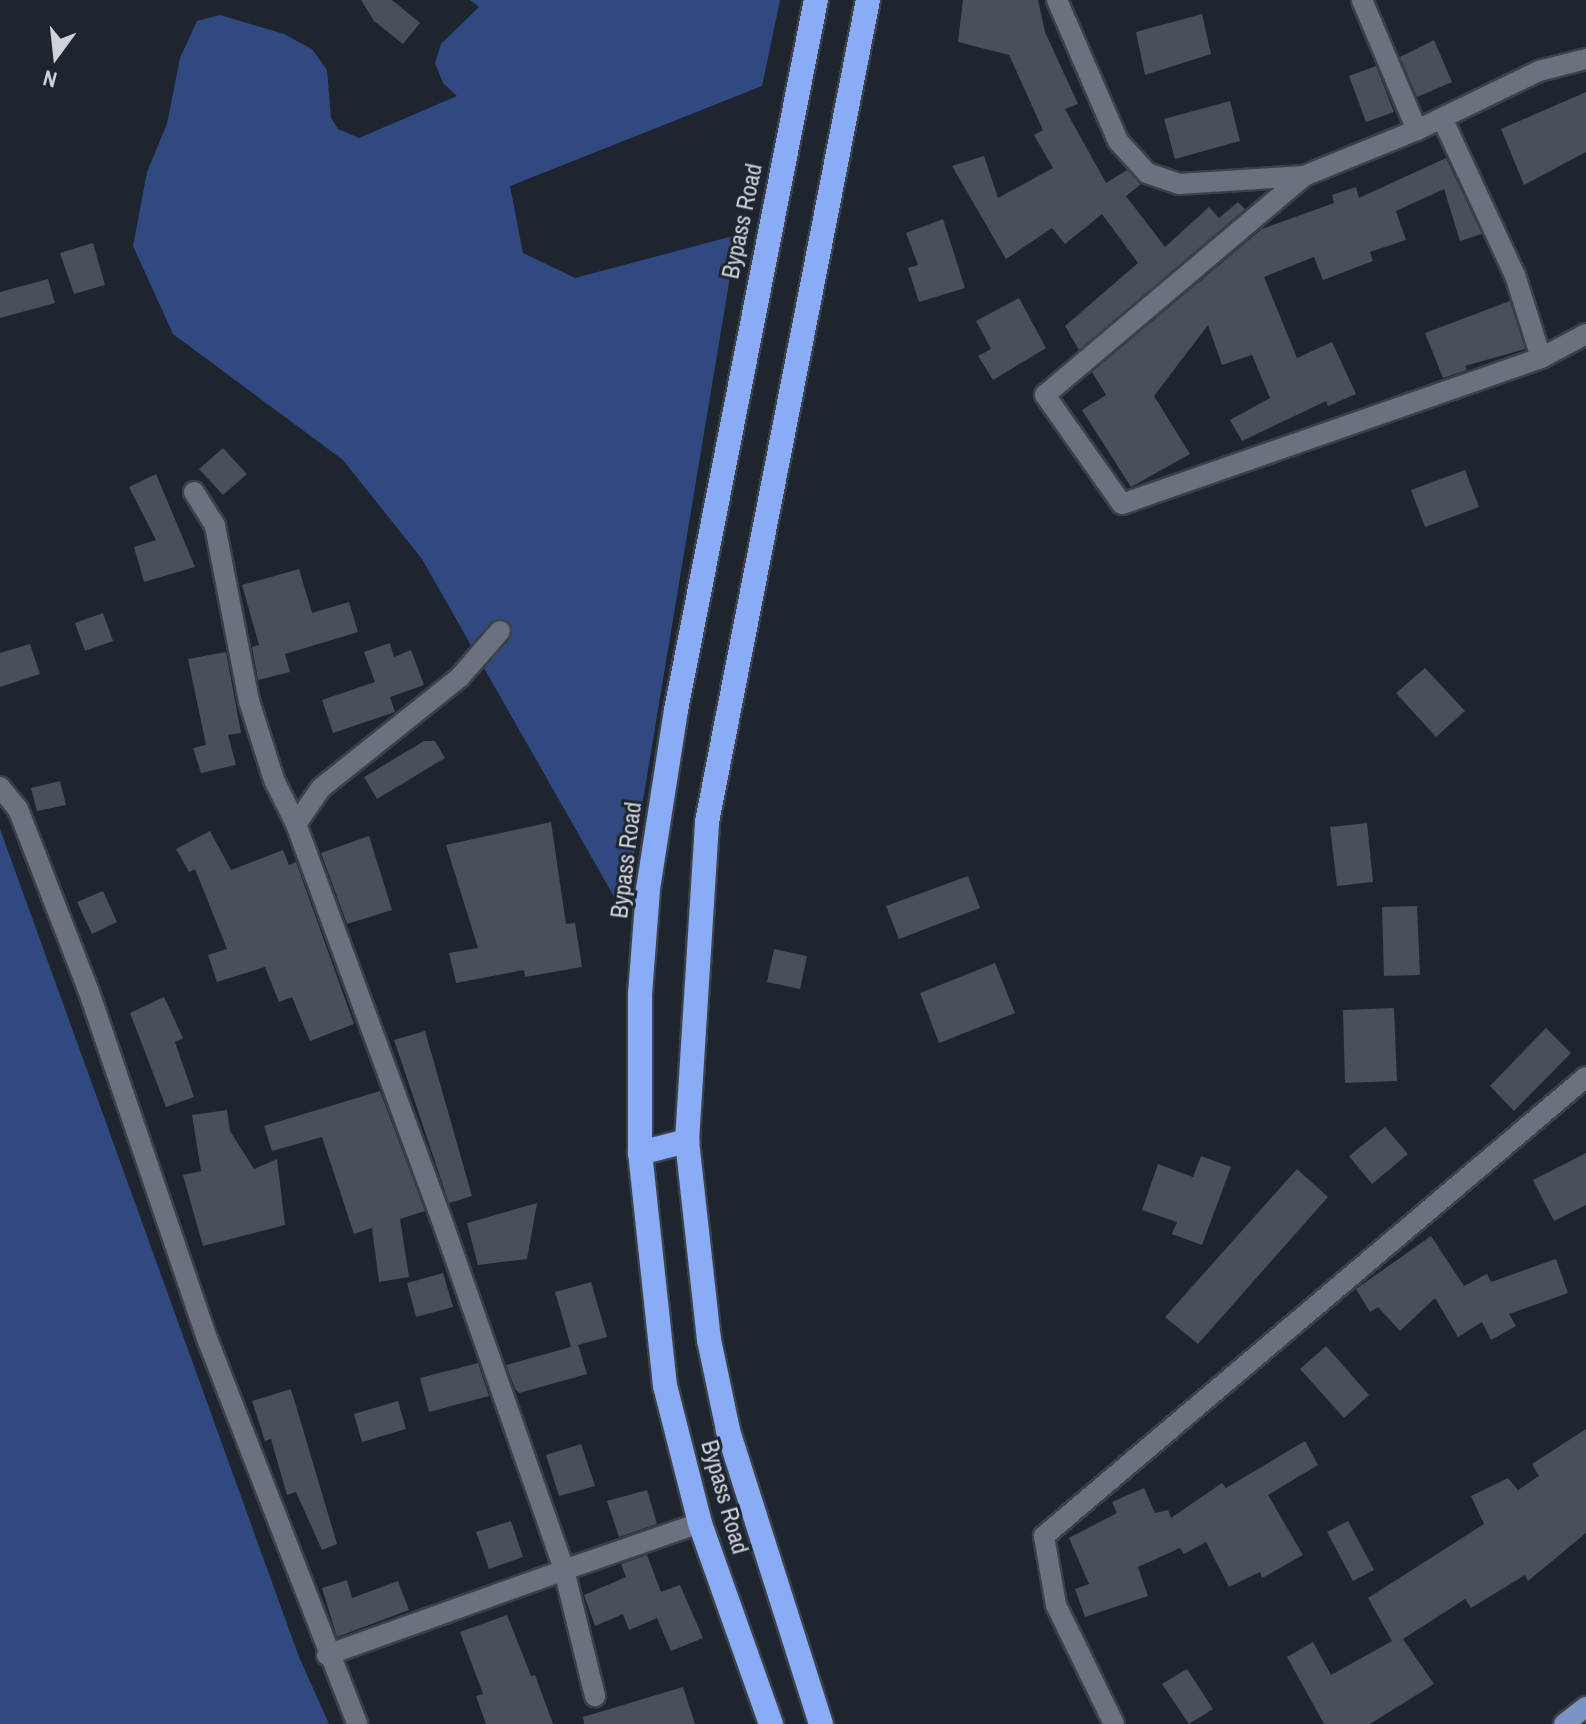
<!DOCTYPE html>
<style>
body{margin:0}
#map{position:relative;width:1586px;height:1724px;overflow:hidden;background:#1f252f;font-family:"Archivo Narrow",sans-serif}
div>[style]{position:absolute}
.green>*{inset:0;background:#304980}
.building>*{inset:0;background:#494f5b}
.roads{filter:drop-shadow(2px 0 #3c4149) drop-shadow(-2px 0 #3c4149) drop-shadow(0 2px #3c4149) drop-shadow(0 -2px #3c4149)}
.minor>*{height:20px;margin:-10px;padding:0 10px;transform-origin:10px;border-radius:10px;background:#6b717e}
.major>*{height:20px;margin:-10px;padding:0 10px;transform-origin:10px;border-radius:10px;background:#7c94c5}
.highway>*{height:24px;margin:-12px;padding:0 12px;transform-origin:12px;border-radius:12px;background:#88acf5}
span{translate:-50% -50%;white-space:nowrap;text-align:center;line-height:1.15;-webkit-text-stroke:6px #1f252f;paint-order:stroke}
.street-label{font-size:24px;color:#ced2d9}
.north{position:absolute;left:16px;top:16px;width:80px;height:80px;-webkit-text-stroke:6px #1f252f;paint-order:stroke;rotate:195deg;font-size:22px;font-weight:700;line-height:32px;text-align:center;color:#ced2d9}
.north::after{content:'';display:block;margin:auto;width:28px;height:36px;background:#ced2d9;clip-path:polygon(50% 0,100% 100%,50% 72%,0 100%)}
</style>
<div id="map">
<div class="green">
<i style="clip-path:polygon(470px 0,780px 0,762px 86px,510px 186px,523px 253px,575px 278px,737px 235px,624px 914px,422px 559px,343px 460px,173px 334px,133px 246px,147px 172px,167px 124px,180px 58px,197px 21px,220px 15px,284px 34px,312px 49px,327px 70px,331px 118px,338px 129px,359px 138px,457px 96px,443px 83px,435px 63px,441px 44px,479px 7px)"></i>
<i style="clip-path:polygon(0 829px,299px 1657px,329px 1724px,0 1724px)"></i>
</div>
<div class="building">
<i style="clip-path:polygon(361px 0,392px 0,420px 23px,403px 44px,374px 21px)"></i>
<i style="clip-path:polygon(963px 0,1038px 0,1045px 32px,1078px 104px,1065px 109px,1106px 183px,1127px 170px,1141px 184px,1126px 196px,1165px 247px,1209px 207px,1219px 218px,1238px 202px,1245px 209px,1079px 350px,1065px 326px,1138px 263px,1102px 214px,1065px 244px,1052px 228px,1006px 259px,952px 166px,984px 156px,998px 198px,1053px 168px,1034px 135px,1043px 130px,1009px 55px,958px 42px)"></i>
<i style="clip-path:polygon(1202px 14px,1211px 54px,1145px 75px,1136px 32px)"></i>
<i style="clip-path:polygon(1434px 40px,1452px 82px,1417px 97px,1400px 57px)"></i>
<i style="clip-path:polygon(1376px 66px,1394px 112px,1366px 122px,1349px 76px)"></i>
<i style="clip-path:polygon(1586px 92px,1586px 152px,1524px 185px,1501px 129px)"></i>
<i style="clip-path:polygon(1230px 101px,1240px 141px,1175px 159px,1164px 119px)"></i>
<i style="clip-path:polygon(1446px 158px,1482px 234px,1460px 241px,1444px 189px,1396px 211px,1406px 240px,1370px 252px,1373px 261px,1323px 280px,1314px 257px,1264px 277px,1297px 358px,1332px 342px,1356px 394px,1328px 406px,1326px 401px,1242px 441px,1230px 420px,1270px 398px,1252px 355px,1222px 365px,1208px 325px,1154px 396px,1190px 454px,1131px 487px,1082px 410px,1106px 395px,1092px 372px,1262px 229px,1334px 203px,1332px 195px,1356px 187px,1359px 198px)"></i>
<i style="clip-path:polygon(943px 219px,965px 288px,919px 302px,908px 268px,918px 265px,906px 233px)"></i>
<i style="clip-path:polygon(93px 243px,105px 285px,74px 294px,60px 253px)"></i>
<i style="clip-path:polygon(48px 279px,55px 303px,0 318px,0 292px)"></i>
<i style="clip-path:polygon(1019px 298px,1046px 348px,993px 380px,978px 356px,991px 349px,976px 321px)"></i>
<i style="clip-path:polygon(1510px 301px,1525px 349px,1465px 366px,1467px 370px,1443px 378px,1425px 333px)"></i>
<i style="clip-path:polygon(223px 448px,247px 474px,223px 495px,199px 469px)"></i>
<i style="clip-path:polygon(1465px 470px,1479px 507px,1425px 527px,1411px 490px)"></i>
<i style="clip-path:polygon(156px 474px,195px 567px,144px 582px,134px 547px,156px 540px,129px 487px)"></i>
<i style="clip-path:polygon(299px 569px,312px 613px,349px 602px,358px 632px,285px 654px,290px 672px,258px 680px,252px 647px,259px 645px,242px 585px)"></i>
<i style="clip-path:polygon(103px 613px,113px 641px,85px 651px,75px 623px)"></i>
<i style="clip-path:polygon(390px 643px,394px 657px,411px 650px,424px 685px,390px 697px,395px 712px,333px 733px,322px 700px,375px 682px,364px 652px)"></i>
<i style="clip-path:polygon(30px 644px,40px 674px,0 687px,0 653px)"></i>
<i style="clip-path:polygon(226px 652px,241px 733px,228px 735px,236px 765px,201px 773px,193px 748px,206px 745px,188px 659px)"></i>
<i style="clip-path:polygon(1425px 668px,1465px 711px,1436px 737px,1396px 693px)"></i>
<i style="clip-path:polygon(424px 741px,435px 741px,445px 758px,377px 799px,364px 777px)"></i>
<i style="clip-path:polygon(60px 781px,66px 805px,37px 811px,31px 788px)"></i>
<i style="clip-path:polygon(551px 822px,566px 924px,575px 923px,582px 967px,525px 977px,524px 970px,456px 983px,449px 953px,478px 948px,446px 845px)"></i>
<i style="clip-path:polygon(1367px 823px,1373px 882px,1337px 886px,1330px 827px)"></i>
<i style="clip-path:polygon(210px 831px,231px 870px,283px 850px,289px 865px,296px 862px,354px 1024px,310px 1041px,292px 997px,279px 1002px,265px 967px,217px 982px,208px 955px,227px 949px,195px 869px,189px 872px,176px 849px)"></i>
<i style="clip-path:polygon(369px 836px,392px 910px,347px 924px,321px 853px)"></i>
<i style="clip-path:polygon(968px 876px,980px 908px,899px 939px,886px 906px)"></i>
<i style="clip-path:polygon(103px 891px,117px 922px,92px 934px,77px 902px)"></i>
<i style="clip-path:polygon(1417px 906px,1420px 975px,1384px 976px,1382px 907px)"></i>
<i style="clip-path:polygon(774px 949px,807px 956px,800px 989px,767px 982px)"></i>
<i style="clip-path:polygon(995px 963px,1015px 1013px,939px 1043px,920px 993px)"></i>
<i style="clip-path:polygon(164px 997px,183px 1038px,175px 1042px,194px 1097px,166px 1107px,130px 1013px)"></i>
<i style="clip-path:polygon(1394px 1008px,1397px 1081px,1345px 1083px,1343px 1010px)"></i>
<i style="clip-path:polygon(1546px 1028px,1571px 1053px,1514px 1111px,1490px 1086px)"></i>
<i style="clip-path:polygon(425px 1031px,472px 1196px,449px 1203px,394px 1040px)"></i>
<i style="clip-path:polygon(380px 1091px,425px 1211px,400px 1219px,409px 1277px,379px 1282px,372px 1228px,354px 1234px,322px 1137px,272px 1151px,264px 1126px)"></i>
<i style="clip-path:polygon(227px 1110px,230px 1131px,254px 1169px,277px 1159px,285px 1225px,203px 1246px,183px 1175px,201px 1171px,192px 1115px)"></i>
<i style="clip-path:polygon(1385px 1127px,1408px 1154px,1372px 1184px,1349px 1156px)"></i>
<i style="clip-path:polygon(1586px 1153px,1586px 1205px,1554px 1221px,1533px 1180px)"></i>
<i style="clip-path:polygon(1201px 1156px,1231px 1167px,1202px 1245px,1172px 1234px,1177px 1222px,1142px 1210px,1158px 1164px,1193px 1177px)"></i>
<i style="clip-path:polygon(1297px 1169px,1328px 1197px,1198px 1344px,1165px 1317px)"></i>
<i style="clip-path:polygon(537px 1203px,527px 1259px,478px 1265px,467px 1223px)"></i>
<i style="clip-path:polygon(1431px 1236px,1464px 1286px,1487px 1274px,1491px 1282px,1556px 1259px,1568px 1293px,1509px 1314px,1516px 1326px,1491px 1340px,1482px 1322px,1458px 1337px,1435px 1298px,1400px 1331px,1378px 1307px,1370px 1312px,1356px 1289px)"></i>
<i style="clip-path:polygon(443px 1273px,453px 1307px,416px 1317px,407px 1283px)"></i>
<i style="clip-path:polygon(591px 1282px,607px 1337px,571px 1347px,555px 1292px)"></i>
<i style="clip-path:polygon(578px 1345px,587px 1374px,519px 1393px,515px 1389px,506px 1365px)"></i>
<i style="clip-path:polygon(1326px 1346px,1369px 1395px,1344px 1418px,1300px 1369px)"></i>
<i style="clip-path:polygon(478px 1363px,489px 1396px,429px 1412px,420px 1378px)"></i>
<i style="clip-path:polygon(291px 1389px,337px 1544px,322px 1550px,296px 1492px,287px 1495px,271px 1439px,265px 1441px,252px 1401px)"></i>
<i style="clip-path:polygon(398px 1401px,406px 1429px,362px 1442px,354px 1414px)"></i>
<i style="clip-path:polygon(1586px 1429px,1586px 1533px,1528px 1581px,1525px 1575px,1471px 1608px,1465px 1599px,1403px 1639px,1434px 1684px,1370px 1724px,1324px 1724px,1287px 1657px,1313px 1642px,1331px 1675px,1392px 1641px,1368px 1598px,1484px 1524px,1471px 1496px,1508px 1478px,1518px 1490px,1539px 1476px,1532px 1464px)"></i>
<i style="clip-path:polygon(1305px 1441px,1318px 1465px,1268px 1495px,1303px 1555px,1262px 1578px,1260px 1572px,1229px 1587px,1206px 1542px,1184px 1554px,1180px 1548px,1138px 1567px,1148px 1596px,1085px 1617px,1075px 1589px,1089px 1584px,1069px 1538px,1117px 1513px,1112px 1502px,1144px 1488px,1155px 1513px,1168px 1510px,1171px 1518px,1222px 1483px,1226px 1488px)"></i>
<i style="clip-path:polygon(581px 1444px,595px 1486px,559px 1496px,546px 1455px)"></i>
<i style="clip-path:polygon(647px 1490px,657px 1524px,619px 1537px,607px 1501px)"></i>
<i style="clip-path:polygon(511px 1521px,523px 1557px,489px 1569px,476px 1532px)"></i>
<i style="clip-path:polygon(1348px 1521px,1374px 1570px,1353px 1581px,1327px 1532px)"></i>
<i style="clip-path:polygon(647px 1555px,661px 1592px,680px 1585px,703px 1638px,671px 1651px,657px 1618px,629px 1630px,623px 1614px,595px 1626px,584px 1595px,626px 1577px,621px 1564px)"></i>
<i style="clip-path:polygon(347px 1580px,352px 1598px,398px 1581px,409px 1610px,337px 1637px,322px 1588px)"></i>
<i style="clip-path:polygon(507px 1615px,531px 1676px,535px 1675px,553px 1724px,486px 1724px,476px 1696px,483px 1694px,460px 1632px)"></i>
<i style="clip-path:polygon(1187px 1669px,1213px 1709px,1189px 1724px,1162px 1684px)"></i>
<i style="clip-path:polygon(683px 1687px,695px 1724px,584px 1724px,583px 1717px)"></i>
</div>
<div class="roads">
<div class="minor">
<i style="left:1057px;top:0;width:154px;rotate:66.6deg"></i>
<i style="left:1118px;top:141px;width:43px;rotate:47.8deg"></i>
<i style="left:1147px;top:173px;width:34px;rotate:19deg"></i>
<i style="left:1179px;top:184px;width:125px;rotate:-3.7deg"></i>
<i style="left:1304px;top:176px;width:122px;rotate:-22.2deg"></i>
<i style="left:1417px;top:130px;width:136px;rotate:-25.8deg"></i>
<i style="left:1539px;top:71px;width:49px;rotate:-14.3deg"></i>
<i style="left:1362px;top:0;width:141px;rotate:67.1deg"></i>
<i style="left:1442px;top:118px;width:173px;rotate:65.1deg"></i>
<i style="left:1515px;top:275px;width:87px;rotate:72.6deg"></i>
<i style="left:1304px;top:176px;width:339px;rotate:139.8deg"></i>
<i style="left:1045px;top:395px;width:133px;rotate:54.8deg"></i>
<i style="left:1122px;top:504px;width:444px;rotate:-19.2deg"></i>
<i style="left:1541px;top:358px;width:51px;rotate:-28.1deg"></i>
<i style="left:194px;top:492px;width:40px;rotate:58deg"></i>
<i style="left:215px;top:526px;width:178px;rotate:79deg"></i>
<i style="left:249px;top:701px;width:83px;rotate:72.4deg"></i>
<i style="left:274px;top:780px;width:49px;rotate:63.4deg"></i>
<i style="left:296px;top:824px;width:420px;rotate:69.8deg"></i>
<i style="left:441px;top:1218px;width:373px;rotate:70.7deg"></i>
<i style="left:564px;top:1570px;width:144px;rotate:-19.1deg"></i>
<i style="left:0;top:787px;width:28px;rotate:51deg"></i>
<i style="left:18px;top:809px;width:196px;rotate:68.8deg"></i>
<i style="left:89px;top:992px;width:369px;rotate:71.2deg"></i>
<i style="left:208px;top:1341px;width:411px;rotate:68.7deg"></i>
<i style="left:296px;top:824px;width:44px;rotate:-55.2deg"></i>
<i style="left:321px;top:788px;width:178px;rotate:-38.6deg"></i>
<i style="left:460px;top:677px;width:61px;rotate:-49deg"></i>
<i style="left:327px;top:1655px;width:252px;rotate:-19.7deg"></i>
<i style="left:564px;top:1570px;width:130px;rotate:76.2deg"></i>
<i style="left:1114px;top:1724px;width:132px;rotate:-116deg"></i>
<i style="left:1056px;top:1605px;width:70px;rotate:-99.9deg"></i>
<i style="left:1044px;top:1536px;width:710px;rotate:-40.26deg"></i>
</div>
<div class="major">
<i style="left:1564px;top:1724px;width:28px;rotate:-38deg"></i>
</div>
<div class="highway">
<i style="left:640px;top:1153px;width:49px;rotate:-14.3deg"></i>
<i style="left:771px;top:1724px;width:213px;rotate:-109.5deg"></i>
<i style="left:700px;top:1523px;width:141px;rotate:-104.3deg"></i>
<i style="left:665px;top:1386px;width:234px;rotate:-96.1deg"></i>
<i style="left:640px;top:1153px;width:159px;rotate:-90deg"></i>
<i style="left:640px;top:994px;width:105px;rotate:-85.6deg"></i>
<i style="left:648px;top:889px;width:181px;rotate:-81.1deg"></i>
<i style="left:676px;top:710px;width:724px;rotate:-78.85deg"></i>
<i style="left:821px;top:1724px;width:308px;rotate:-107.6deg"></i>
<i style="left:728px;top:1430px;width:92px;rotate:-101.9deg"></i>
<i style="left:709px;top:1340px;width:200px;rotate:-96.3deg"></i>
<i style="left:687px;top:1141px;width:320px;rotate:-86.4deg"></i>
<i style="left:707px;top:822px;width:838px;rotate:-78.92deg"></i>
</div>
</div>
<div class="street-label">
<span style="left:742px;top:221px;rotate:-78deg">Bypass Road</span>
<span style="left:626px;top:860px;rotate:-83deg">Bypass Road</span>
<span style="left:725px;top:1497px;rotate:74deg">Bypass Road</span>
</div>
<div class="north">N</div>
</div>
